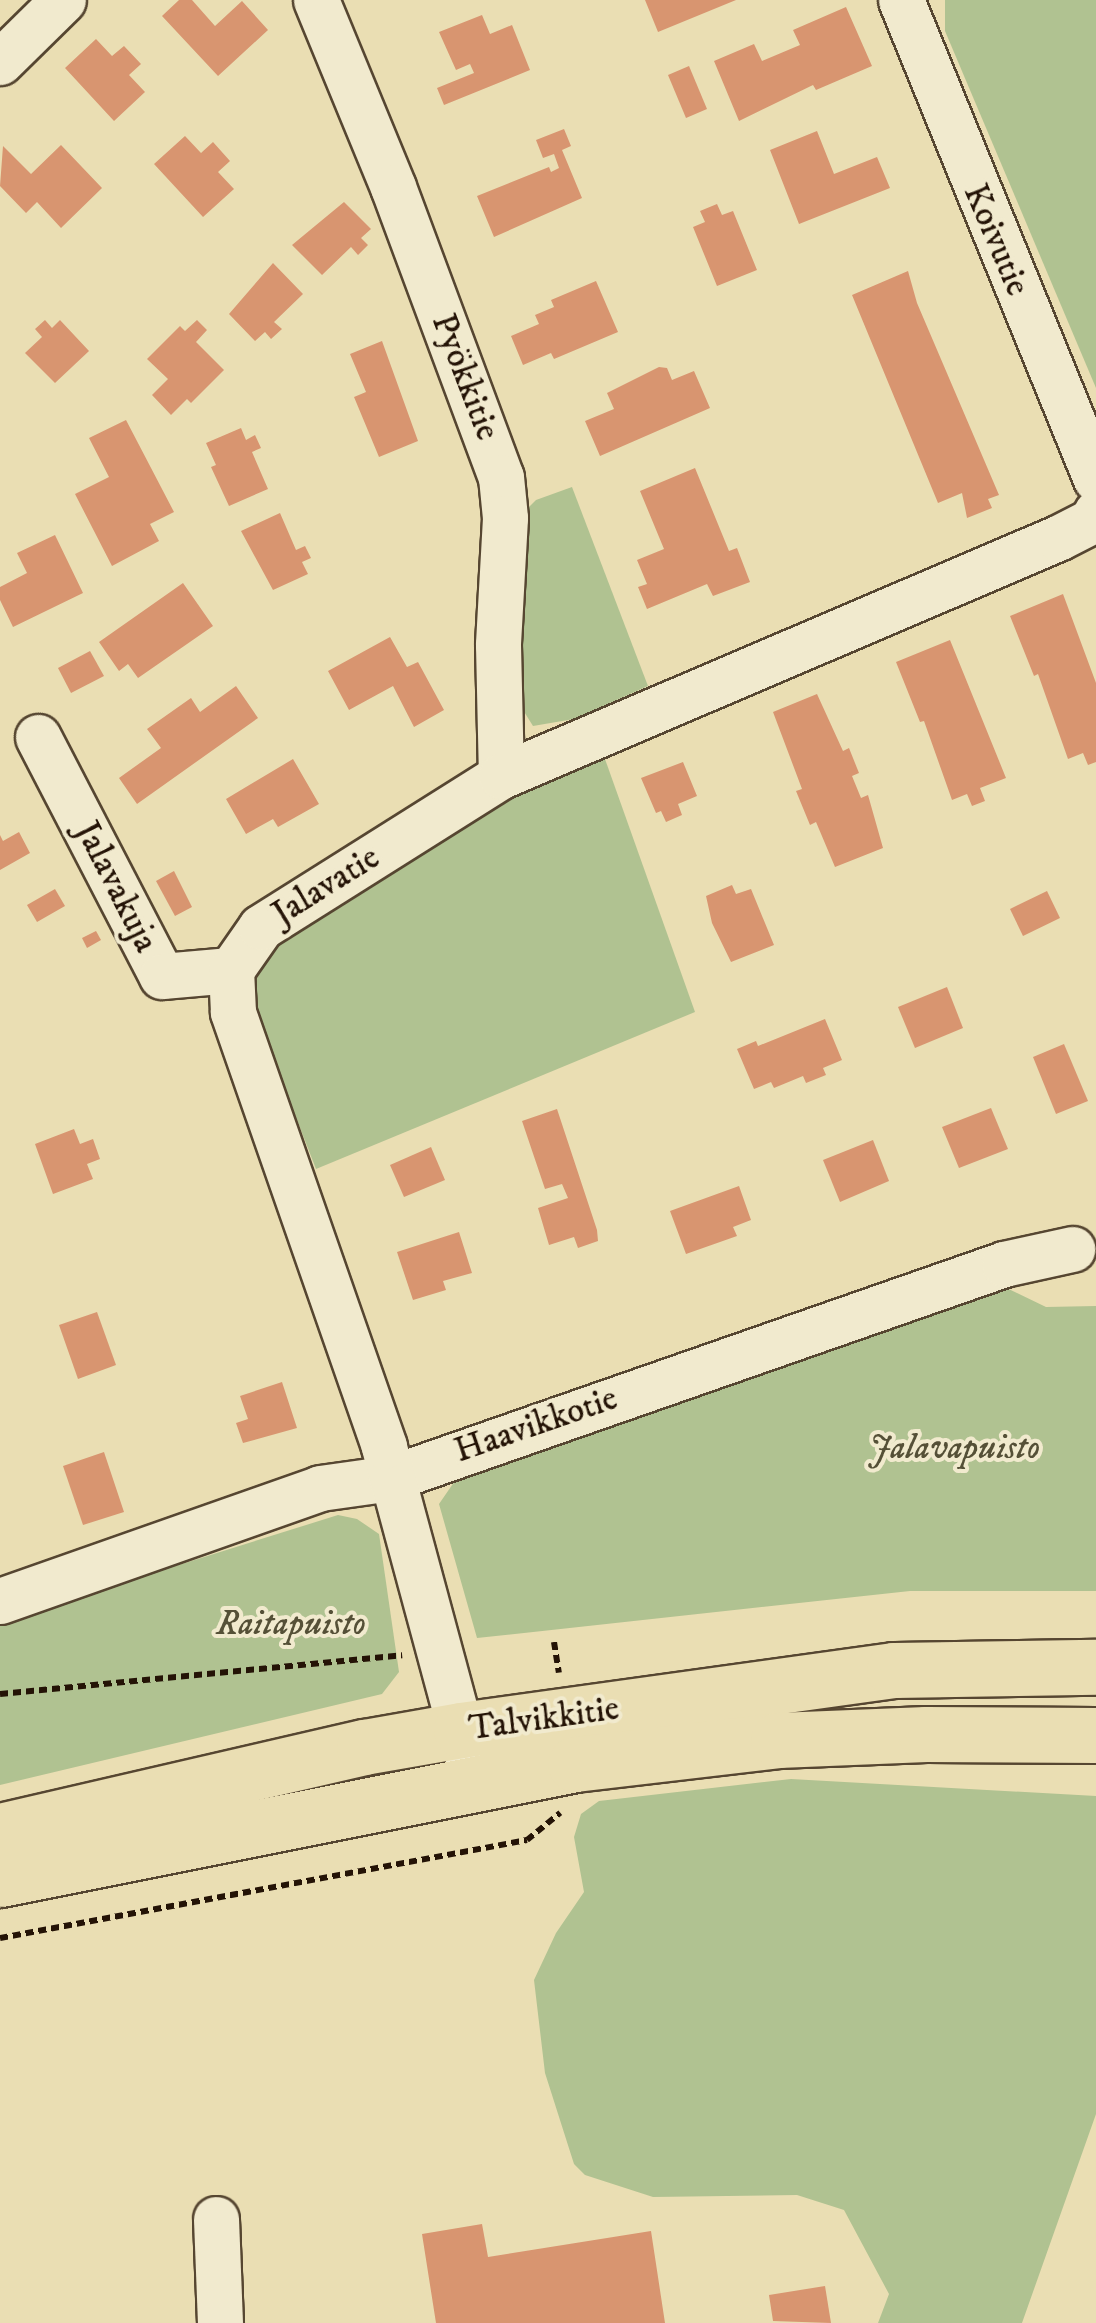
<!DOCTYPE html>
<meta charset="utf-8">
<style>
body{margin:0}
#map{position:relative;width:1096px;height:2323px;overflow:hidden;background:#eadeb3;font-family:"IM FELL DW Pica",serif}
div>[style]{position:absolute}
.green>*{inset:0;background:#b0c291}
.building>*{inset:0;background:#d89570}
.path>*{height:6px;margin-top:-3px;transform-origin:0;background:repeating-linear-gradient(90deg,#241306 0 8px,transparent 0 13px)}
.roads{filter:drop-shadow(2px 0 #564631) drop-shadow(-2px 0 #564631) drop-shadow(0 2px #564631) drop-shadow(0 -2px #564631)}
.minor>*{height:45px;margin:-22.5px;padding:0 22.5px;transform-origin:22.5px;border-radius:22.5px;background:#f1eace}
.major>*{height:55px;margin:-27.5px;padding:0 27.5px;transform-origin:27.5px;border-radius:27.5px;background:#eadeb3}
span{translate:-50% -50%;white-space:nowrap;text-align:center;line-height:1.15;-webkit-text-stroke:8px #f1eace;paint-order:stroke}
.street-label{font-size:35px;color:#241306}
.park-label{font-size:35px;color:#555037;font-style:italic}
</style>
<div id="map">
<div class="green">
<i style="clip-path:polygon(945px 0,1096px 0,1096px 388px,945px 31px)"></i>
<i style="clip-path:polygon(572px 487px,648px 686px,574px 719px,533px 726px,518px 702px,525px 511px,536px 500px)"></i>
<i style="clip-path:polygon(600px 745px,695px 1012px,316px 1169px,257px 1017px,250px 970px,277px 933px)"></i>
<i style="clip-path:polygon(994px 1282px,1046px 1307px,1096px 1306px,1096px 1591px,910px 1591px,477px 1638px,439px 1504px,459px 1475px)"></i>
<i style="clip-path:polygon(338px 1515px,357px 1519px,379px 1534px,399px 1672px,382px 1694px,0 1785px,0 1621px)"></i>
<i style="clip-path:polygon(791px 1779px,1096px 1796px,1096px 2114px,1022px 2323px,878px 2323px,889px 2294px,844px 2210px,797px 2195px,653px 2197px,585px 2175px,574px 2164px,545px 2073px,534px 1980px,556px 1933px,584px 1892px,574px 1837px,581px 1814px,599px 1801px)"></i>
</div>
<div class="building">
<i style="clip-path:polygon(179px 0,192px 0,215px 26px,242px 1px,268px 30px,218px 76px,162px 16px)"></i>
<i style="clip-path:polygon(645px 0,736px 0,658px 32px)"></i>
<i style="clip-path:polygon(846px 7px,872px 66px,816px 90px,813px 85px,739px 121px,714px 61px,754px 44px,762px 61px,800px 45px,793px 30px)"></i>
<i style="clip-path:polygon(482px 15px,490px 34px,512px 25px,530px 70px,444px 105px,437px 88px,474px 73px,470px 64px,456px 70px,439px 32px)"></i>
<i style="clip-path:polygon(96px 39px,112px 56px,124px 46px,141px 64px,129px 75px,145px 92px,114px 121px,65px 68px)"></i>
<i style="clip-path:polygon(689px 66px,707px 109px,686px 118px,668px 75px)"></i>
<i style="clip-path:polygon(564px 129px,571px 146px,562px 150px,582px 198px,494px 237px,477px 196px,549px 167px,551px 172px,559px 168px,554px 154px,543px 158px,536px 140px)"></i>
<i style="clip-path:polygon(817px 131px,834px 174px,877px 157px,890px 188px,799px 224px,770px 150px)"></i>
<i style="clip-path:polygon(185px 136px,201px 153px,213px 142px,230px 161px,218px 172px,234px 189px,203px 217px,154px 164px)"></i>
<i style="clip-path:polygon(61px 145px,102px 188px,61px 228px,37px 202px,26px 213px,0 186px,3px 146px,31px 174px)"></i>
<i style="clip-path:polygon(344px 202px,371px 229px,361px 238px,368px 245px,358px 255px,351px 247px,322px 275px,292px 245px)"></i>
<i style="clip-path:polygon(717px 204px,722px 215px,733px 211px,757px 270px,717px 286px,693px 227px,705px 222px,700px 211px)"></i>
<i style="clip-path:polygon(273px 263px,303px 294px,274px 322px,282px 329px,271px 339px,265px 332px,255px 341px,229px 314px)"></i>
<i style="clip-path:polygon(908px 271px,917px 303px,999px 495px,988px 499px,992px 508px,967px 518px,962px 493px,938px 503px,852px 295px)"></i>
<i style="clip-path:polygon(596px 281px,618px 332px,554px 359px,551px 353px,523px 365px,511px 336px,539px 324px,535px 315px,554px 307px,551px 300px)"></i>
<i style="clip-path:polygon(45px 320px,52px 328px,60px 320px,89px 351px,55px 383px,25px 353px,42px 337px,35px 329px)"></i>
<i style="clip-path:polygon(197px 320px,207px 330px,196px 342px,224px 370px,191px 403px,187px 399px,171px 415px,152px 395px,168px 379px,147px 359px,180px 326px,185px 331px)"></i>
<i style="clip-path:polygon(382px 341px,418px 441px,379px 457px,354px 397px,366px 392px,350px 354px)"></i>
<i style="clip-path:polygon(659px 367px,667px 368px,672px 380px,694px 371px,710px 408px,600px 456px,585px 421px,614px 409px,607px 393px)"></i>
<i style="clip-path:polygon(126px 420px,174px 512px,150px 524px,159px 541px,112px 566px,75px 494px,109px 477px,89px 438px)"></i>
<i style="clip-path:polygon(241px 428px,246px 440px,255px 435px,261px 448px,252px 452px,268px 489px,229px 506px,211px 467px,216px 465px,206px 443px)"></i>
<i style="clip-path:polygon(695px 468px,729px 551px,737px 548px,750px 582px,713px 596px,707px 584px,647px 609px,638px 587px,647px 584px,637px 560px,664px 549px,640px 491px)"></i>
<i style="clip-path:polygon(280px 513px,296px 550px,305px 546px,311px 558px,302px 562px,308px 574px,273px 590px,241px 531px)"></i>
<i style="clip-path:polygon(55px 535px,83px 593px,13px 627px,0 600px,0 587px,27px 573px,17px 553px)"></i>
<i style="clip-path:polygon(183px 583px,213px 626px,138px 678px,128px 664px,119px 671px,99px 642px)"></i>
<i style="clip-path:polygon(1063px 594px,1096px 683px,1096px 762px,1088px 765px,1083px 753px,1068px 759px,1038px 674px,1034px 676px,1010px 616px)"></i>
<i style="clip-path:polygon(390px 637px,407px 667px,418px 662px,444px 710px,414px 727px,393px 686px,349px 710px,328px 671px)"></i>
<i style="clip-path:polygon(950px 640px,1006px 778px,980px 788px,985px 801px,972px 806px,967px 794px,952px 800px,924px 721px,920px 722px,896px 662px)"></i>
<i style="clip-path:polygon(90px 651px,104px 676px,71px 693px,58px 668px)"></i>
<i style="clip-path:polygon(236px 686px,258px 718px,137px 804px,119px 778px,161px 748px,147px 729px,191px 698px,200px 712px)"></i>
<i style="clip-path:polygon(817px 694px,843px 751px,849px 748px,859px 773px,852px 776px,861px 798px,868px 795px,883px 848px,835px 867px,816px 822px,810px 825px,796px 791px,802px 789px,773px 712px)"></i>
<i style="clip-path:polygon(293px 759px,319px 804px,278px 827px,273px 819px,246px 834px,226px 799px)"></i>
<i style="clip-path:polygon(683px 762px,697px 796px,678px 804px,682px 815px,666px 822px,661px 811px,656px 813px,641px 778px)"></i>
<i style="clip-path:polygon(19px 832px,30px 853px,0 870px,0 835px,3px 841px)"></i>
<i style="clip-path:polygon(174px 871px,192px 907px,175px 916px,156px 881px)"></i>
<i style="clip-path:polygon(732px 885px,736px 894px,751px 889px,774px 945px,731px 962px,712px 923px,706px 896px)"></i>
<i style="clip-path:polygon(55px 889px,65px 906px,37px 922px,27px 905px)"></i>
<i style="clip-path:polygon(1047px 891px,1060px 918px,1023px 936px,1010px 909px)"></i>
<i style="clip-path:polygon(96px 931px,101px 940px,87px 948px,82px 938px)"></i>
<i style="clip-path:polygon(947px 987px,963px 1028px,915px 1048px,898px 1007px)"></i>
<i style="clip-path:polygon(825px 1019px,842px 1060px,823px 1068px,826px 1075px,806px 1083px,803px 1076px,774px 1088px,771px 1082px,754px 1089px,737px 1049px,756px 1041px,758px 1046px)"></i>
<i style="clip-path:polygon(1064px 1044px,1088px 1101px,1056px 1114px,1033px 1057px)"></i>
<i style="clip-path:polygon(991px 1108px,1008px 1149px,959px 1168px,942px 1127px)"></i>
<i style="clip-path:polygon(557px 1109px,597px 1230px,598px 1241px,578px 1248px,574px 1237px,549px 1245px,538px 1208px,568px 1198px,562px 1184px,545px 1189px,522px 1121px)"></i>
<i style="clip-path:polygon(74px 1129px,80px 1144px,93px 1139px,100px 1159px,87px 1164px,93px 1179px,53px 1194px,35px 1144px)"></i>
<i style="clip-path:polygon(873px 1140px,889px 1181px,840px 1202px,823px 1160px)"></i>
<i style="clip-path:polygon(431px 1147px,445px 1180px,404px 1197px,390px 1165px)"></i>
<i style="clip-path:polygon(739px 1186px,751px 1220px,733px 1227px,737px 1236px,686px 1254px,670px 1211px)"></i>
<i style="clip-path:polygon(459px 1232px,472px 1273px,443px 1281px,446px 1290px,413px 1300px,397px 1252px)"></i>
<i style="clip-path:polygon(97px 1312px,116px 1365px,78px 1379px,59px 1325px)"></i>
<i style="clip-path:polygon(282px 1382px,297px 1428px,243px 1443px,236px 1423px,248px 1419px,240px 1396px)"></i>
<i style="clip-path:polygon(104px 1452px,124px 1512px,83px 1525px,63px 1466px)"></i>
<i style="clip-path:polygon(482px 2224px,488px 2257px,651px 2231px,665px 2323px,436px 2323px,422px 2234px)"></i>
<i style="clip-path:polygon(825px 2286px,831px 2323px,773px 2321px,769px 2295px)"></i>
</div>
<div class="path">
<i style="left:554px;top:1642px;width:31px;rotate:81deg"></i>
<i style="left:0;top:1694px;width:404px;rotate:-5.5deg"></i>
<i style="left:0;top:1938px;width:536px;rotate:-10.53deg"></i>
<i style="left:527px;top:1840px;width:43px;rotate:-39.3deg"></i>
</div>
<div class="roads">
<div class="minor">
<i style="left:316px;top:0;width:202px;rotate:67.6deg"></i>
<i style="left:393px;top:187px;width:309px;rotate:69.6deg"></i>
<i style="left:501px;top:477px;width:41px;rotate:84.4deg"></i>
<i style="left:505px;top:518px;width:127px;rotate:93.2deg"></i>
<i style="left:498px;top:645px;width:131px;rotate:88.7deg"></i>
<i style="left:901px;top:0;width:517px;rotate:67.85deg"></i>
<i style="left:0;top:62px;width:88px;rotate:-44.5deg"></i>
<i style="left:38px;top:737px;width:269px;rotate:62.6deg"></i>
<i style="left:162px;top:976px;width:69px;rotate:-5deg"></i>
<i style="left:0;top:1601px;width:339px;rotate:-19.4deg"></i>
<i style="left:320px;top:1488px;width:72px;rotate:-8deg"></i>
<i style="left:391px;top:1478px;width:649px;rotate:-19.24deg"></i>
<i style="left:1004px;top:1264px;width:70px;rotate:-12.4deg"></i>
<i style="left:469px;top:1762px;width:327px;rotate:-105.1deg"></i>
<i style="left:384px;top:1446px;width:460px;rotate:-109.2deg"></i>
<i style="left:233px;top:1012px;width:42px;rotate:-92.7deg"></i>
<i style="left:231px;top:970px;width:52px;rotate:-55.1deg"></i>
<i style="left:261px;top:927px;width:284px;rotate:-32.2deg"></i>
<i style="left:501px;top:776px;width:606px;rotate:-23.14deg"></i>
<i style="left:1058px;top:538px;width:39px;rotate:-27deg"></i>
<i style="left:1093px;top:520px;width:8px;rotate:-67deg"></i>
<i style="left:216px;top:2219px;width:104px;rotate:87.8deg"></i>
</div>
<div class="major">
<i style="left:0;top:1831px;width:374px;rotate:-13deg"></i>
<i style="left:364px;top:1747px;width:98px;rotate:-9.9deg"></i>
<i style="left:461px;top:1730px;width:437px;rotate:-7.9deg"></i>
<i style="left:894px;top:1670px;width:202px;rotate:-0.9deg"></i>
<i style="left:0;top:1879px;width:586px;rotate:-11.31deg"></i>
<i style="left:575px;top:1764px;width:204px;rotate:-6.7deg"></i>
<i style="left:778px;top:1740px;width:148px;rotate:-2.3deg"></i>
<i style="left:926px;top:1734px;width:170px;rotate:0.3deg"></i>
</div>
</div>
<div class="street-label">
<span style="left:996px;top:240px;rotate:67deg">Koivutie</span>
<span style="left:465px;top:377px;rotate:69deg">Pyökkitie</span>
<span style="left:326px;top:886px;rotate:-32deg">Jalavatie</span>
<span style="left:116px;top:887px;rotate:63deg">Jalavakuja</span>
<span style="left:536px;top:1425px;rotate:-19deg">Haavikkotie</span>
<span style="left:544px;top:1719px;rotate:-8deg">Talvikkitie</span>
</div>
<div class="park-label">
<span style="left:954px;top:1448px">Jalavapuisto</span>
<span style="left:291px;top:1624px">Raitapuisto</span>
</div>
</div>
